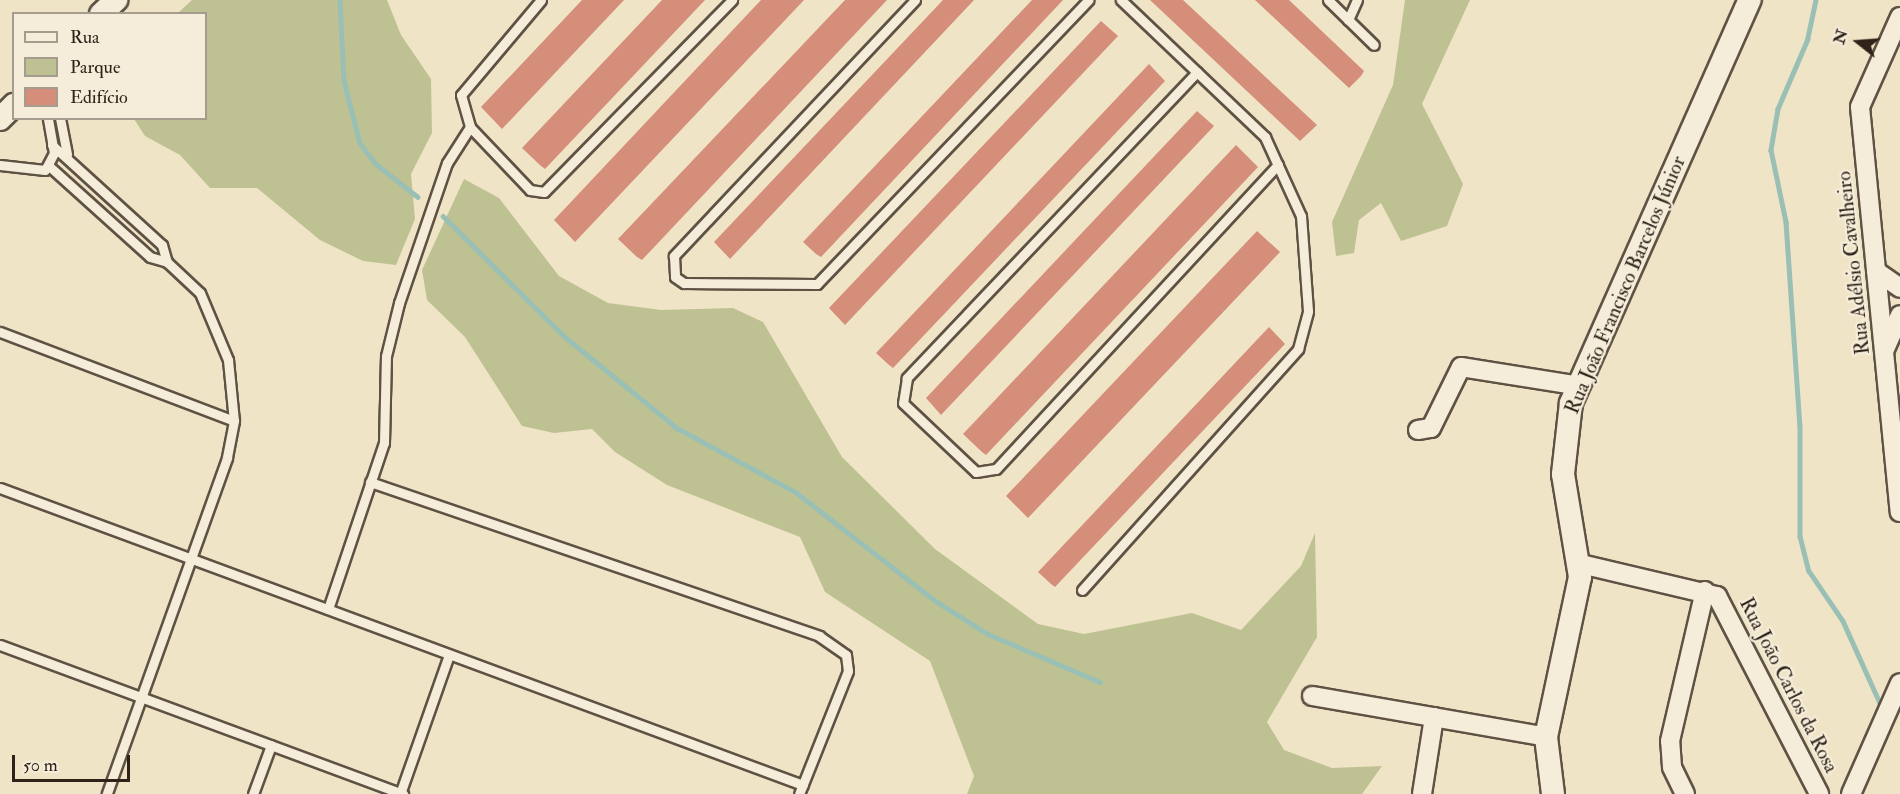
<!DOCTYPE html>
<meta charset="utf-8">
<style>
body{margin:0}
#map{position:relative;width:1900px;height:794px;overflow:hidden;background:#f0e4c6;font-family:"IM FELL Double Pica",serif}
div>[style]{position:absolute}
.green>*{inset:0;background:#bec292}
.stream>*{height:4.5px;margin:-2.25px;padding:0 2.25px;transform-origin:2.25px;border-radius:2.25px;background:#9abfb4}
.building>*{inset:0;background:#d58e79}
.roads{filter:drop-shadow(2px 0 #5f5244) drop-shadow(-2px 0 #5f5244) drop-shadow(0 2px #5f5244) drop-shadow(0 -2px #5f5244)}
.service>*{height:9px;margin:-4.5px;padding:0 4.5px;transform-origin:4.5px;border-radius:4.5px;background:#f5edda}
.minor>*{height:18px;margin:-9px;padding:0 9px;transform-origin:9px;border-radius:9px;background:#f5edda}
.tertiary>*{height:22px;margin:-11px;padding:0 11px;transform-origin:11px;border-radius:11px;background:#f5edda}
span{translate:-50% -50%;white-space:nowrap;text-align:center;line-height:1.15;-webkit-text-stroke:4.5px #f5edda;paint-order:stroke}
.street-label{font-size:20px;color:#2f2219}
.legend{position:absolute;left:12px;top:12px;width:195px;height:108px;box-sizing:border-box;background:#f5edda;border:2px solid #a69c8d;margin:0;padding:8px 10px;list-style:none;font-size:18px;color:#2f2219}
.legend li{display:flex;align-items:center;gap:12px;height:30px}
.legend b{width:30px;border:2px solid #a69c8d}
.north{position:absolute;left:1828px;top:12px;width:60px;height:60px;-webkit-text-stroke:4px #f5edda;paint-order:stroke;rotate:287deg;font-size:16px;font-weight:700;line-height:24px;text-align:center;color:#2f2219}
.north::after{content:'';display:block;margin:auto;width:21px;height:27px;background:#2f2219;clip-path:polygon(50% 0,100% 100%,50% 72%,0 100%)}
.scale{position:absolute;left:12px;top:755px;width:118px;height:27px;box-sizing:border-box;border:3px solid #2f2219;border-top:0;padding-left:8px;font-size:18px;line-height:21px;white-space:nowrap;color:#2f2219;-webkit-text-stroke:4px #f5edda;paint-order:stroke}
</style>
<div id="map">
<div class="green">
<i style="clip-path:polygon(192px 0,387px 0,401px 35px,431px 79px,432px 133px,411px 174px,415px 219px,396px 265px,363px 261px,320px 240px,257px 188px,210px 188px,180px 155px,145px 136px,134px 119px,206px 118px,206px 14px,178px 13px)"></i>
<i style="clip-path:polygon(1405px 0,1470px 0,1422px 104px,1463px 184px,1447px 226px,1401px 241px,1381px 203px,1359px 220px,1354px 253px,1336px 256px,1332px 222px,1393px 85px)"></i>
<i style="clip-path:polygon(464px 179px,499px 198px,559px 276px,608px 303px,661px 310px,733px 308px,763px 322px,842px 457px,935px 549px,1038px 624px,1084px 634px,1192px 613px,1241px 630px,1301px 566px,1315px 533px,1317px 637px,1267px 722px,1284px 750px,1332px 768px,1382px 766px,1362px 794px,967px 794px,974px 776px,930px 661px,825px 592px,800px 537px,667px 485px,615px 452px,592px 429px,554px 433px,522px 426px,465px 337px,427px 300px,422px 270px)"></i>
</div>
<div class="stream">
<i style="left:340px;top:0;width:81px;rotate:87.2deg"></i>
<i style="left:344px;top:81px;width:64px;rotate:75.5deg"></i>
<i style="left:360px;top:143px;width:26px;rotate:53deg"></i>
<i style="left:376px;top:164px;width:53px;rotate:38.2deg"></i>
<i style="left:1816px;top:0;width:40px;rotate:102deg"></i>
<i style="left:1808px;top:39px;width:76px;rotate:113.2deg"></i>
<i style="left:1778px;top:109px;width:42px;rotate:99.7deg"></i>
<i style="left:1771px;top:150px;width:74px;rotate:78.2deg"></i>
<i style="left:1786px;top:222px;width:203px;rotate:86.1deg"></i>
<i style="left:1800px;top:425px;width:111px;rotate:90deg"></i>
<i style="left:1800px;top:536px;width:36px;rotate:76deg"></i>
<i style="left:1809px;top:571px;width:60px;rotate:55.8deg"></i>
<i style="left:1843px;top:621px;width:92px;rotate:65.7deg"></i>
<i style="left:443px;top:216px;width:170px;rotate:44.8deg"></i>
<i style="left:564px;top:336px;width:146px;rotate:39.2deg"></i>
<i style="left:677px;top:428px;width:136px;rotate:28.4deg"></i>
<i style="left:797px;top:493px;width:177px;rotate:37.9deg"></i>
<i style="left:937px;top:602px;width:60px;rotate:32.1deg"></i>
<i style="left:988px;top:634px;width:122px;rotate:23.2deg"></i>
</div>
<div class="building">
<i style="clip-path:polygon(582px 0,624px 0,502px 129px,481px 107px)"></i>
<i style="clip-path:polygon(662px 0,705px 0,545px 169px,541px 166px,522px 148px)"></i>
<i style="clip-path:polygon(761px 0,804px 0,575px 242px,554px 220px)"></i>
<i style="clip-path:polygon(845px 0,887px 0,642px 260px,637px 257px,618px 239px)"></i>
<i style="clip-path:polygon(943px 0,974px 0,730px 259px,714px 242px)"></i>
<i style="clip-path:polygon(1032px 0,1063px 0,821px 257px,816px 254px,803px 242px)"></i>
<i style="clip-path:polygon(1150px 0,1183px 0,1317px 125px,1300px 141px)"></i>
<i style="clip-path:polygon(1255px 0,1289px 0,1364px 71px,1361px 76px,1349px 88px)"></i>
<i style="clip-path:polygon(1101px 21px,1118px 36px,845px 325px,829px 308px)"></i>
<i style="clip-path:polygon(1149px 64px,1165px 81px,893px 368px,889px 365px,876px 353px)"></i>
<i style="clip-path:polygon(1197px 111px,1214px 126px,941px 415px,926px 398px)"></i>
<i style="clip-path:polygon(1236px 145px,1258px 167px,986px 455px,982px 452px,963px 434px)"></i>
<i style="clip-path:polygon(1257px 231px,1280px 252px,1028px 518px,1006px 496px)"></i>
<i style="clip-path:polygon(1269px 327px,1285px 344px,1055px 587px,1051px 584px,1038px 572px)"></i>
</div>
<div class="roads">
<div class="service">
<i style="left:541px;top:0;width:124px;rotate:130.1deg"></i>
<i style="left:461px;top:95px;width:33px;rotate:74deg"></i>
<i style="left:470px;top:127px;width:87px;rotate:46.4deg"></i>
<i style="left:530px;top:190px;width:14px;rotate:8deg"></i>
<i style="left:544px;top:192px;width:269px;rotate:-45.6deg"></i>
<i style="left:915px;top:0;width:352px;rotate:133.3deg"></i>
<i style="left:674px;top:256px;width:21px;rotate:87deg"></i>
<i style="left:675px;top:277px;width:11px;rotate:34deg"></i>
<i style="left:684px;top:283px;width:133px;rotate:0.4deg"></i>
<i style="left:817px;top:284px;width:393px;rotate:-46.3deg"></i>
<i style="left:1328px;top:0;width:64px;rotate:44.4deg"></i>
<i style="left:1348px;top:20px;width:22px;rotate:-66deg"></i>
<i style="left:1197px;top:72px;width:422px;rotate:133.5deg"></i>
<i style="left:907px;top:378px;width:25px;rotate:99deg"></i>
<i style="left:903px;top:403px;width:100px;rotate:43.4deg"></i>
<i style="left:976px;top:472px;width:20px;rotate:-9deg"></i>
<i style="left:996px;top:469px;width:415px;rotate:-47.2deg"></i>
<i style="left:60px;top:118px;width:37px;rotate:79deg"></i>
<i style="left:52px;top:145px;width:149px;rotate:42.3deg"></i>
<i style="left:162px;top:245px;width:18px;rotate:74deg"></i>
<i style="left:0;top:165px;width:45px;rotate:6.3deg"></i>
<i style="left:45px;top:170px;width:19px;rotate:-62deg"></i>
<i style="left:54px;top:153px;width:36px;rotate:-100deg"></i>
<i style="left:49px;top:166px;width:136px;rotate:42deg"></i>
<i style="left:150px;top:257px;width:18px;rotate:16deg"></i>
<i style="left:167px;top:262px;width:45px;rotate:43.2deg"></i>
<i style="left:200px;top:293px;width:73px;rotate:67.3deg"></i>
<i style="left:228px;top:360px;width:61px;rotate:84.4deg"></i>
<i style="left:234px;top:421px;width:38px;rotate:101deg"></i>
<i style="left:227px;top:458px;width:357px;rotate:109.7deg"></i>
<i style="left:0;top:332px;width:250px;rotate:20.8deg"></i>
<i style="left:370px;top:482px;width:475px;rotate:18.9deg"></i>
<i style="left:819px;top:636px;width:33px;rotate:35deg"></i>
<i style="left:846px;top:655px;width:16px;rotate:83deg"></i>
<i style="left:848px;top:671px;width:132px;rotate:111.7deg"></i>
<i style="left:0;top:488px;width:856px;rotate:20.3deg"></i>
<i style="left:1082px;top:590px;width:324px;rotate:-48.1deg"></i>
<i style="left:1298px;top:349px;width:39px;rotate:-75deg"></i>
<i style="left:1308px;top:311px;width:95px;rotate:-94.2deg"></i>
<i style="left:1301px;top:216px;width:87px;rotate:-114.5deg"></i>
<i style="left:1265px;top:137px;width:199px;rotate:-136.4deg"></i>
<i style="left:328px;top:609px;width:175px;rotate:-71.4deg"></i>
<i style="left:384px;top:443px;width:87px;rotate:-88.7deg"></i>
<i style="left:386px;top:356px;width:55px;rotate:-76.2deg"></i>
<i style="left:399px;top:303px;width:148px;rotate:-71.1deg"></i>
<i style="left:447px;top:163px;width:43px;rotate:-57.4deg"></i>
<i style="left:0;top:645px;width:430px;rotate:20.3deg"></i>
<i style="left:253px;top:794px;width:52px;rotate:-69.8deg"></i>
<i style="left:400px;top:794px;width:147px;rotate:-70.6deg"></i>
</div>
<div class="minor">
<i style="left:1900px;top:17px;width:98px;rotate:114deg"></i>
<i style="left:1860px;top:107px;width:407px;rotate:84.4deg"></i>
<i style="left:1876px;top:271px;width:29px;rotate:35deg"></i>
<i style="left:1885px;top:349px;width:37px;rotate:-66deg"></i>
<i style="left:1418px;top:430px;width:13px;rotate:-9deg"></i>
<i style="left:1431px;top:428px;width:68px;rotate:-63.8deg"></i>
<i style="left:1461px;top:367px;width:120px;rotate:9.1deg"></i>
<i style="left:1577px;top:563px;width:144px;rotate:13.3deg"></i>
<i style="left:1717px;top:596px;width:223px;rotate:62.7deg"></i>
<i style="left:1312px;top:696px;width:238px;rotate:9.9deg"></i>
<i style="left:1422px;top:794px;width:78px;rotate:-81.1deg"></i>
<i style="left:1685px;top:794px;width:30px;rotate:-116deg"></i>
<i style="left:1672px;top:767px;width:26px;rotate:-94deg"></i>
<i style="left:1670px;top:741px;width:154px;rotate:-76.9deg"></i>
<i style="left:1851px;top:794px;width:121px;rotate:-66.2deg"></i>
</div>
<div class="tertiary">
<i style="left:101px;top:14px;width:21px;rotate:-43deg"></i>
<i style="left:0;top:119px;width:20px;rotate:-45deg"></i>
<i style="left:1553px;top:794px;width:57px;rotate:-97deg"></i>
<i style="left:1546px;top:737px;width:164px;rotate:-78deg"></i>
<i style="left:1580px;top:577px;width:104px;rotate:-99.4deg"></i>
<i style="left:1563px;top:474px;width:71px;rotate:-83.6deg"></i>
<i style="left:1571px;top:403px;width:441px;rotate:-66.1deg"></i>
</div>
</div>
<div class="street-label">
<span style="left:1853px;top:263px;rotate:-96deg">Rua Adélsio Cavalheiro</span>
<span style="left:1625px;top:285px;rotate:-67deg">Rua João Francisco Barcelos Júnior</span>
<span style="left:1789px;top:685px;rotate:63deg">Rua João Carlos da Rosa</span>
</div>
<ul class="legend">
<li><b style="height:8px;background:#f5edda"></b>Rua</li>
<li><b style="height:16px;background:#bec292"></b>Parque</li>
<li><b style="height:16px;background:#d58e79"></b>Edifício</li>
</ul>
<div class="north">N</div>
<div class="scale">50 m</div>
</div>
